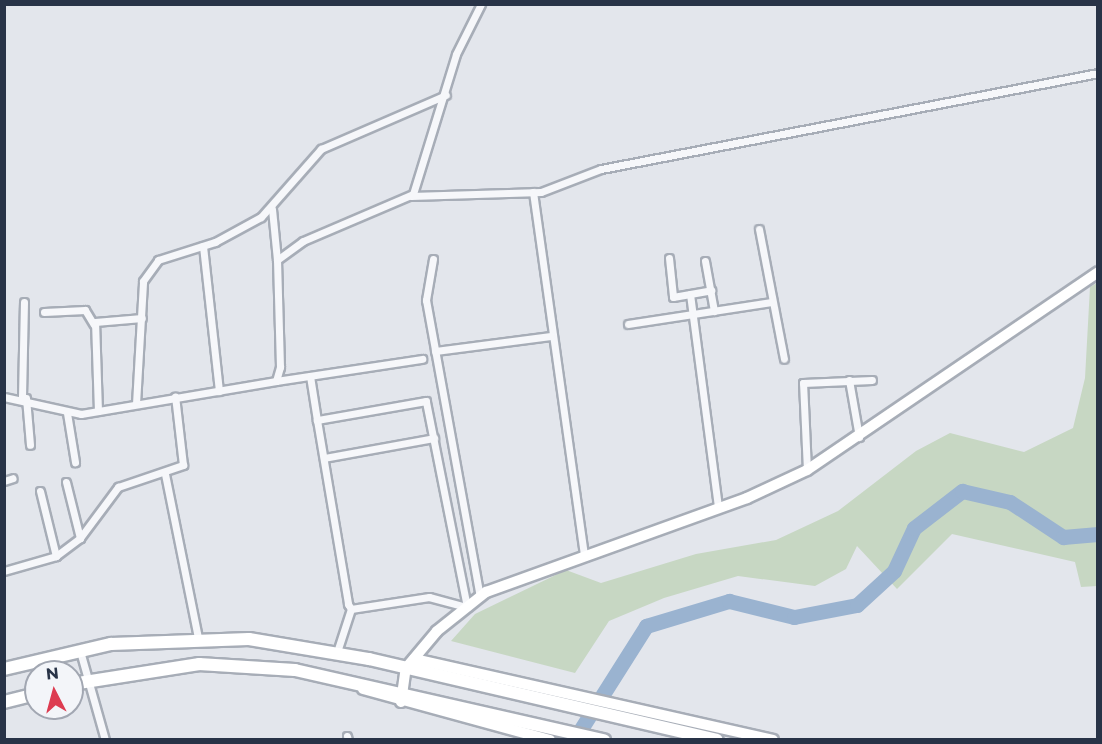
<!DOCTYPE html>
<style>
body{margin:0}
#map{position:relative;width:1102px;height:744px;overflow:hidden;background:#e3e6ec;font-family:Montserrat,sans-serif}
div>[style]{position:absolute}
.green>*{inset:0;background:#c7d7c3}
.river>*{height:15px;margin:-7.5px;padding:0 7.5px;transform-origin:7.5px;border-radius:7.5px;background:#9ab3d0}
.roads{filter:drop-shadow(2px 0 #a7adb7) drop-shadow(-2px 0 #a7adb7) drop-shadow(0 2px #a7adb7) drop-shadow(0 -2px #a7adb7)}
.street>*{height:7px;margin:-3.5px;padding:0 3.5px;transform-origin:3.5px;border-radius:3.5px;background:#f6f7fa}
.secondary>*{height:10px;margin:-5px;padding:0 5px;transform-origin:5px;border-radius:5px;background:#fff}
.highway>*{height:12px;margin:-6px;padding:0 6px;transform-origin:6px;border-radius:6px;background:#fff}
span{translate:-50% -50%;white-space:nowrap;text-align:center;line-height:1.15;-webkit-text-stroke:4.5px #f3f5f9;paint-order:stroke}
.frame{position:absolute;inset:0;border:6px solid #283347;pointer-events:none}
.north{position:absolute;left:24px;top:660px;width:60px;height:60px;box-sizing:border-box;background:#f3f5f9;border:2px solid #a2a7b2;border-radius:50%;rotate:354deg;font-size:16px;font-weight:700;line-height:24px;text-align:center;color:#283347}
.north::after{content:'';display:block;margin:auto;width:21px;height:27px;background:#dd3c51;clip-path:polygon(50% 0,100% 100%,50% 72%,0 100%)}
</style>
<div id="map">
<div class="green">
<i style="clip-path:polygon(1097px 283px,1097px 586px,1081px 587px,1075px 562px,952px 534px,897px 589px,857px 546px,846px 569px,815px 586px,738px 576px,664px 598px,609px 621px,575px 673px,451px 641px,475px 614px,566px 570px,601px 583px,696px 554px,776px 540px,838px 511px,916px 451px,950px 433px,1024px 452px,1073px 428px,1085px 378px,1090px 287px)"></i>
</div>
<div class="river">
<i style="left:574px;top:740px;width:135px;rotate:-57.7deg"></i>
<i style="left:646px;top:626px;width:87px;rotate:-16.8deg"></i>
<i style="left:729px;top:601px;width:67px;rotate:13.8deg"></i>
<i style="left:794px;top:617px;width:64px;rotate:-10.8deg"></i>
<i style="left:857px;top:605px;width:50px;rotate:-42.6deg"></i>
<i style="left:894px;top:571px;width:47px;rotate:-65.1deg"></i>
<i style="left:914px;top:528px;width:61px;rotate:-37.6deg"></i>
<i style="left:962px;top:491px;width:49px;rotate:12.9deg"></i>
<i style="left:1010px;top:502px;width:64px;rotate:33.4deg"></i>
<i style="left:1063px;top:537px;width:35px;rotate:-5deg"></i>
</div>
<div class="roads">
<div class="street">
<i style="left:533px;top:192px;width:368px;rotate:82deg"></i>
<i style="left:411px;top:196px;width:130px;rotate:-1.8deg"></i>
<i style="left:541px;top:192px;width:64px;rotate:-21deg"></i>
<i style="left:601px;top:169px;width:506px;rotate:-10.93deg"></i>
<i style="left:272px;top:209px;width:51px;rotate:84.4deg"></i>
<i style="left:759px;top:229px;width:132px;rotate:79.1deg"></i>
<i style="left:203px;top:246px;width:146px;rotate:83.7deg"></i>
<i style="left:669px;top:258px;width:39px;rotate:84deg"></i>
<i style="left:673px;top:297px;width:39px;rotate:-10deg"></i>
<i style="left:433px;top:259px;width:42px;rotate:99.7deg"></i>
<i style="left:426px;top:300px;width:301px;rotate:79.7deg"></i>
<i style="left:705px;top:261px;width:51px;rotate:79.8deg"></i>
<i style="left:690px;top:294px;width:216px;rotate:82.5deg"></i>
<i style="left:44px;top:312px;width:41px;rotate:-2.8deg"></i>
<i style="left:85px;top:310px;width:17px;rotate:59deg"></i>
<i style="left:628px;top:324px;width:145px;rotate:-8.7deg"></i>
<i style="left:435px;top:351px;width:117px;rotate:-7.4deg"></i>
<i style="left:310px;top:376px;width:45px;rotate:81deg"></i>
<i style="left:317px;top:420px;width:187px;rotate:80.4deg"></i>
<i style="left:348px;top:604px;width:6px;rotate:59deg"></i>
<i style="left:351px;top:609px;width:79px;rotate:-8.7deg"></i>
<i style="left:429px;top:597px;width:39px;rotate:15deg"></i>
<i style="left:467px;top:607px;width:210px;rotate:-101.3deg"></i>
<i style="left:426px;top:401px;width:111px;rotate:170.1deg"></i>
<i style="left:849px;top:380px;width:58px;rotate:80deg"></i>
<i style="left:276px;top:381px;width:148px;rotate:-8.6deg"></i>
<i style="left:4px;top:397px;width:79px;rotate:12.4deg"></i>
<i style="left:81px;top:414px;width:198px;rotate:-9.6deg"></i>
<i style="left:276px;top:381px;width:15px;rotate:-74deg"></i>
<i style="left:280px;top:367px;width:107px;rotate:-91.6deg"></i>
<i style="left:277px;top:260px;width:32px;rotate:-36deg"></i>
<i style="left:303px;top:241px;width:120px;rotate:-23.1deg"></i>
<i style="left:413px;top:194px;width:146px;rotate:-72.9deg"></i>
<i style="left:456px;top:54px;width:56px;rotate:-63.4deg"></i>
<i style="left:22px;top:397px;width:95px;rotate:-88.8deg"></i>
<i style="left:26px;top:398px;width:47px;rotate:85.1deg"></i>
<i style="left:136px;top:404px;width:123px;rotate:-86.7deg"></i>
<i style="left:143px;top:281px;width:26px;rotate:-54deg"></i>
<i style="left:158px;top:260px;width:60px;rotate:-17.5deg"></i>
<i style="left:215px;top:242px;width:52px;rotate:-28.5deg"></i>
<i style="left:261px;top:217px;width:91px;rotate:-48.6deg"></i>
<i style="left:321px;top:149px;width:136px;rotate:-23.4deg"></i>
<i style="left:98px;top:411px;width:89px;rotate:-91.9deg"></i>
<i style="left:95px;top:322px;width:47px;rotate:-4.9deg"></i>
<i style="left:67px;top:413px;width:50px;rotate:80.7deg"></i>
<i style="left:324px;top:458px;width:112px;rotate:-10.3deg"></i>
<i style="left:807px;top:470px;width:87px;rotate:-92.6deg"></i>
<i style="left:803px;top:383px;width:69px;rotate:-2.5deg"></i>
<i style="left:165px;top:474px;width:166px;rotate:78.6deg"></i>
<i style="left:4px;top:481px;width:9px;rotate:-18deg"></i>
<i style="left:66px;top:482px;width:58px;rotate:76deg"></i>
<i style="left:40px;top:491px;width:67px;rotate:76.2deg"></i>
<i style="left:4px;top:571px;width:54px;rotate:-16.1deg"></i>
<i style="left:56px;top:556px;width:30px;rotate:-37deg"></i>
<i style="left:80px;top:538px;width:64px;rotate:-53.3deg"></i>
<i style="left:118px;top:487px;width:69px;rotate:-18.7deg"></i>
<i style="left:183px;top:465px;width:69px;rotate:-96.6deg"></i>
<i style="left:80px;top:651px;width:92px;rotate:74.3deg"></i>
<i style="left:337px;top:652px;width:45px;rotate:-72deg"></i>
<i style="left:347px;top:736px;width:4px;rotate:76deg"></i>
</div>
<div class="secondary">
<i style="left:414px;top:659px;width:368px;rotate:12.7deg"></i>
<i style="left:363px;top:689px;width:194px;rotate:15.3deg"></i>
<i style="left:401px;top:702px;width:34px;rotate:-82deg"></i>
<i style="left:406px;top:668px;width:48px;rotate:-50deg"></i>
<i style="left:437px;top:631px;width:63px;rotate:-38.5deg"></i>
<i style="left:486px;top:592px;width:277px;rotate:-19.8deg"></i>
<i style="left:747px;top:498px;width:66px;rotate:-25deg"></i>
<i style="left:807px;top:470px;width:352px;rotate:-34.2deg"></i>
</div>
<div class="highway">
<i style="left:4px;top:669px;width:110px;rotate:-13.2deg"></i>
<i style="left:111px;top:644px;width:138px;rotate:-2.1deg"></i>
<i style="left:249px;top:639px;width:122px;rotate:9.5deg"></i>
<i style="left:369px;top:659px;width:357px;rotate:13.1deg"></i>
<i style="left:72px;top:684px;width:129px;rotate:-8.9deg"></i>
<i style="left:199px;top:664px;width:96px;rotate:3.6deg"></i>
<i style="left:295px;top:670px;width:317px;rotate:12.8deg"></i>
<i style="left:4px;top:702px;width:33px;rotate:-14deg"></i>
</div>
</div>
<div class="frame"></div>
<div class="north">N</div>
</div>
